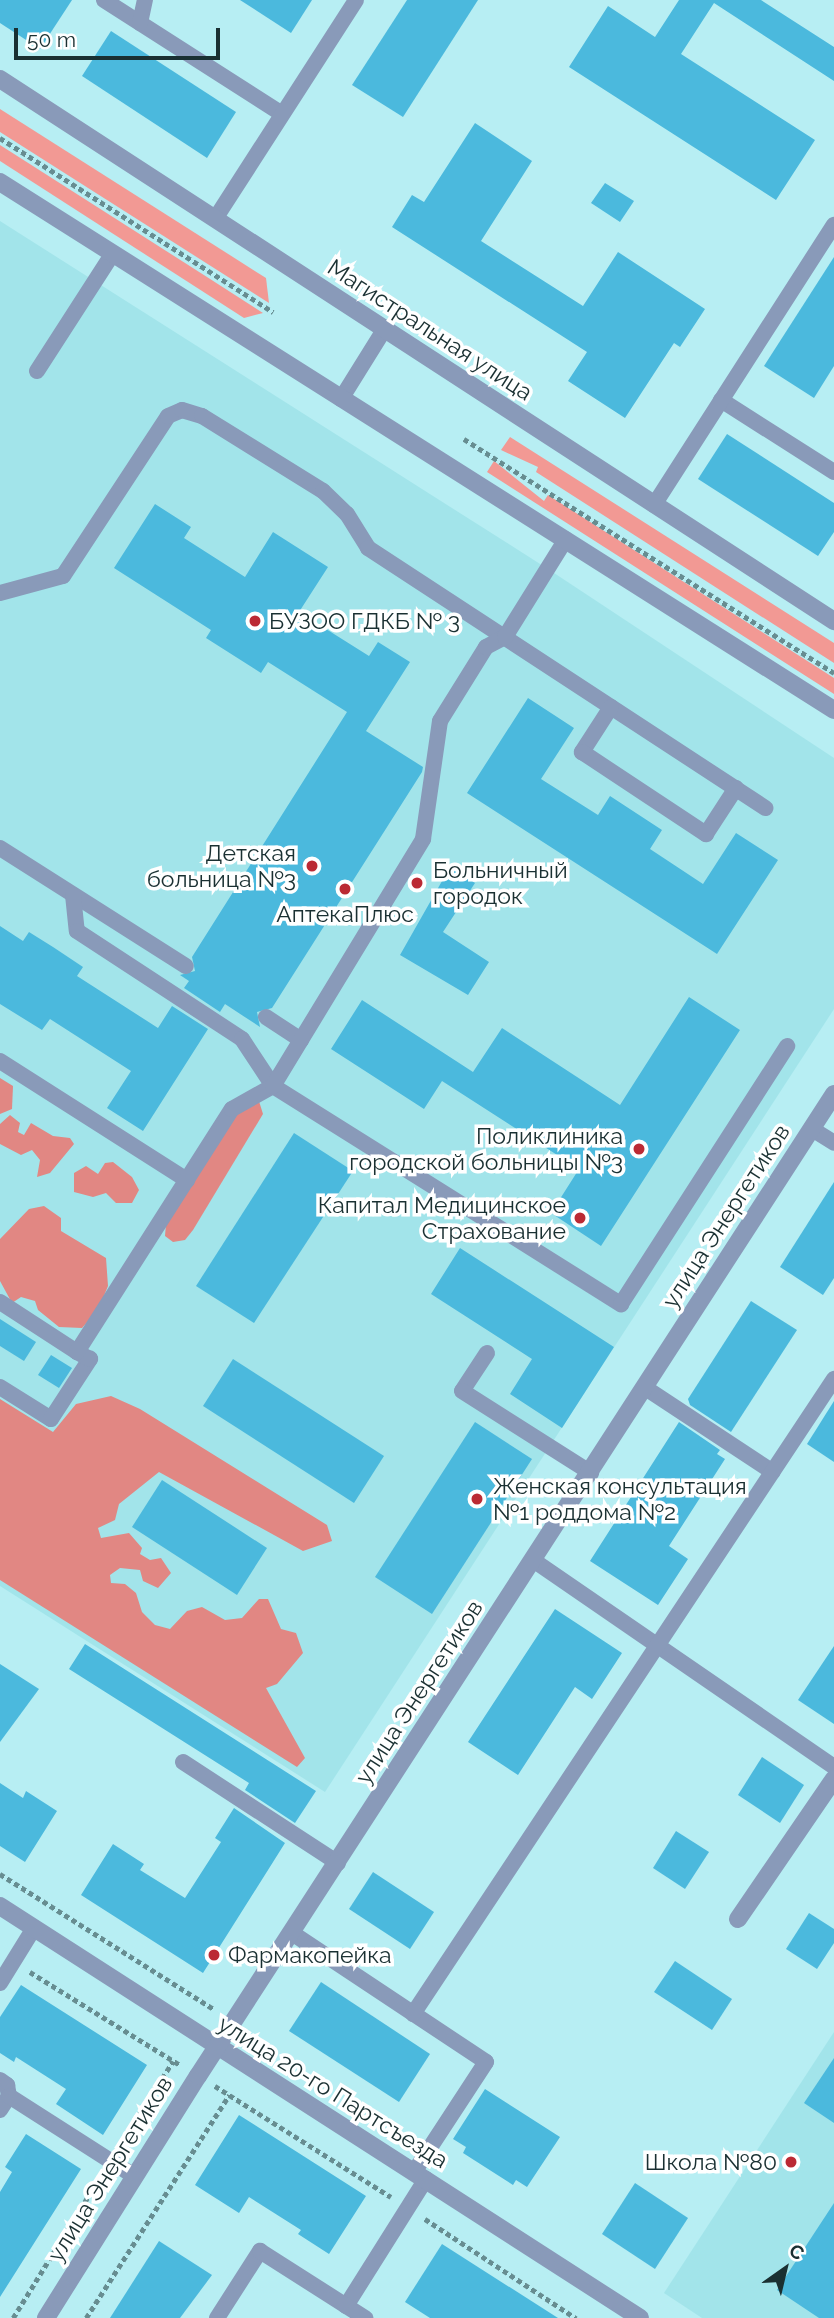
<!DOCTYPE html>
<meta charset="utf-8">
<style>
body{margin:0}
#map{position:relative;width:834px;height:2318px;overflow:hidden;background:#b7eef3;font-family:Raleway,sans-serif}
div>[style]{position:absolute}
.built>*{inset:0;background:#a2e4ea}
.green>*{inset:0;background:#f29994}
.forest>*{inset:0;background:#e18783}
.building>*{inset:0;background:#4bb9dd}
.path>*{height:4.5px;margin-top:-2.25px;transform-origin:0;background:repeating-linear-gradient(90deg,#678d91 0 5px,transparent 0 8.5px)}
.service>*{height:16px;margin:-8px;padding:0 8px;transform-origin:8px;border-radius:8px;background:#899ab9}
.minor>*{height:18px;margin:-9px;padding:0 9px;transform-origin:9px;border-radius:9px;background:#899ab9}
.dots>*{width:19px;height:19px;translate:-50% -50%;box-sizing:border-box;border:4px solid #fff;border-radius:50%}
span{translate:-50% -50%;white-space:nowrap;text-align:center;line-height:1.15;-webkit-text-stroke:7px #fff;paint-order:stroke}
.street-label{font-size:23px;color:#1a3032}
.poi-label{font-size:23px;color:#1a3032}
.left{translate:0 -50%;text-align:left}
.right{translate:-100% -50%;text-align:right}
.north{position:absolute;left:750px;top:2234px;width:70px;height:70px;-webkit-text-stroke:5px #fff;paint-order:stroke;rotate:34deg;font-size:19px;font-weight:700;line-height:28px;text-align:center;color:#1a3032}
.north::after{content:'';display:block;margin:auto;width:24px;height:32px;background:#1a3032;clip-path:polygon(50% 0,100% 100%,50% 72%,0 100%)}
.scale{position:absolute;left:14px;top:28px;width:206px;height:32px;box-sizing:border-box;border:4px solid #1a3032;border-top:0;padding-left:9px;font-size:21px;line-height:24px;white-space:nowrap;color:#1a3032;-webkit-text-stroke:5px #fff;paint-order:stroke}
</style>
<div id="map">
<div class="built">
<i style="clip-path:polygon(0 221px,548px 569px,834px 758px,834px 1009px,325px 1792px,0 1586px)"></i>
<i style="clip-path:polygon(834px 2032px,834px 2318px,702px 2318px,664px 2293px)"></i>
</div>
<div class="green">
<i style="clip-path:polygon(0 109px,266px 278px,269px 303px,0 132px)"></i>
<i style="clip-path:polygon(0 145px,207px 277px,263px 313px,244px 318px,0 161px)"></i>
<i style="clip-path:polygon(510px 437px,834px 643px,834px 663px,536px 472px,538px 467px,501px 450px)"></i>
<i style="clip-path:polygon(494px 461px,544px 501px,548px 495px,834px 678px,834px 694px,487px 472px)"></i>
</div>
<div class="forest">
<i style="clip-path:polygon(0 1078px,13px 1086px,12px 1109px,0 1114px)"></i>
<i style="clip-path:polygon(258px 1098px,263px 1114px,193px 1230px,185px 1240px,173px 1242px,165px 1236px,166px 1224px,234px 1112px)"></i>
<i style="clip-path:polygon(10px 1115px,20px 1123px,18px 1132px,24px 1135px,31px 1123px,53px 1136px,70px 1138px,74px 1144px,50px 1173px,37px 1177px,40px 1160px,32px 1150px,21px 1155px,0 1144px,0 1124px)"></i>
<i style="clip-path:polygon(113px 1162px,132px 1177px,139px 1190px,132px 1203px,116px 1203px,106px 1193px,93px 1197px,74px 1192px,74px 1173px,86px 1166px,98px 1174px,105px 1163px)"></i>
<i style="clip-path:polygon(44px 1206px,61px 1218px,61px 1231px,106px 1258px,108px 1286px,98px 1310px,82px 1328px,59px 1327px,38px 1310px,35px 1301px,21px 1297px,12px 1303px,0 1281px,0 1239px,29px 1209px)"></i>
<i style="clip-path:polygon(111px 1396px,140px 1409px,327px 1525px,332px 1541px,303px 1551px,159px 1472px,119px 1504px,115px 1520px,98px 1528px,101px 1538px,129px 1533px,142px 1548px,140px 1554px,150px 1560px,161px 1558px,171px 1573px,158px 1588px,143px 1581px,140px 1570px,120px 1568px,110px 1575px,111px 1583px,125px 1584px,136px 1593px,142px 1612px,155px 1625px,170px 1629px,187px 1611px,202px 1607px,225px 1620px,242px 1618px,259px 1599px,268px 1599px,281px 1629px,296px 1633px,303px 1653px,277px 1684px,266px 1688px,305px 1758px,297px 1767px,0 1580px,0 1399px,53px 1432px,76px 1404px)"></i>
</div>
<div class="building">
<i style="clip-path:polygon(0 0,72px 0,40px 49px,0 23px)"></i>
<i style="clip-path:polygon(240px 0,312px 0,291px 33px)"></i>
<i style="clip-path:polygon(407px 0,478px 0,403px 117px,352px 85px)"></i>
<i style="clip-path:polygon(679px 0,761px 0,834px 47px,834px 81px,714px 3px,681px 54px,815px 140px,776px 200px,569px 67px,608px 6px,655px 37px)"></i>
<i style="clip-path:polygon(111px 31px,236px 112px,207px 158px,82px 76px)"></i>
<i style="clip-path:polygon(475px 123px,532px 161px,481px 241px,583px 306px,618px 252px,705px 309px,680px 347px,674px 343px,625px 418px,568px 381px,587px 352px,392px 227px,412px 195px,424px 202px)"></i>
<i style="clip-path:polygon(605px 183px,634px 201px,620px 222px,591px 203px)"></i>
<i style="clip-path:polygon(834px 257px,834px 366px,814px 398px,764px 366px)"></i>
<i style="clip-path:polygon(727px 434px,834px 503px,834px 532px,818px 556px,698px 479px)"></i>
<i style="clip-path:polygon(155px 504px,191px 527px,184px 538px,245px 577px,273px 532px,328px 567px,299px 612px,369px 656px,378px 642px,410px 662px,366px 731px,423px 767px,422px 772px,272px 1008px,257px 1012px,260px 1027px,225px 1004px,220px 1012px,184px 988px,189px 981px,180px 975px,195px 971px,192px 957px,347px 712px,268px 662px,261px 673px,206px 638px,211px 630px,114px 568px)"></i>
<i style="clip-path:polygon(528px 698px,574px 728px,541px 779px,598px 815px,610px 796px,662px 830px,650px 849px,703px 884px,736px 833px,778px 860px,717px 954px,467px 793px)"></i>
<i style="clip-path:polygon(450px 867px,475px 883px,443px 932px,489px 962px,468px 995px,400px 955px)"></i>
<i style="clip-path:polygon(0 926px,23px 941px,29px 932px,53px 947px,83px 967px,77px 976px,158px 1028px,172px 1006px,208px 1029px,143px 1131px,107px 1108px,131px 1071px,50px 1019px,42px 1030px,0 1004px)"></i>
<i style="clip-path:polygon(689px 997px,740px 1030px,601px 1246px,551px 1213px,579px 1169px,442px 1081px,424px 1109px,331px 1049px,362px 1000px,473px 1072px,502px 1028px,620px 1105px)"></i>
<i style="clip-path:polygon(294px 1133px,353px 1171px,254px 1323px,196px 1286px)"></i>
<i style="clip-path:polygon(834px 1182px,834px 1278px,823px 1295px,780px 1267px)"></i>
<i style="clip-path:polygon(460px 1248px,614px 1347px,562px 1428px,510px 1394px,532px 1359px,431px 1294px)"></i>
<i style="clip-path:polygon(751px 1301px,797px 1330px,731px 1432px,690px 1405px,688px 1399px)"></i>
<i style="clip-path:polygon(0 1319px,36px 1342px,24px 1361px,0 1346px)"></i>
<i style="clip-path:polygon(51px 1355px,72px 1368px,59px 1388px,38px 1375px)"></i>
<i style="clip-path:polygon(233px 1359px,384px 1456px,354px 1503px,203px 1406px)"></i>
<i style="clip-path:polygon(834px 1401px,834px 1462px,807px 1444px)"></i>
<i style="clip-path:polygon(475px 1422px,532px 1459px,432px 1614px,375px 1577px)"></i>
<i style="clip-path:polygon(679px 1422px,720px 1450px,717px 1454px,725px 1459px,669px 1546px,688px 1559px,658px 1605px,590px 1561px)"></i>
<i style="clip-path:polygon(162px 1480px,267px 1548px,237px 1595px,132px 1527px)"></i>
<i style="clip-path:polygon(555px 1609px,622px 1653px,592px 1699px,575px 1687px,518px 1775px,468px 1742px)"></i>
<i style="clip-path:polygon(85px 1644px,316px 1791px,295px 1823px,245px 1790px,249px 1783px,69px 1669px)"></i>
<i style="clip-path:polygon(834px 1646px,834px 1724px,798px 1700px)"></i>
<i style="clip-path:polygon(0 1664px,39px 1689px,0 1742px)"></i>
<i style="clip-path:polygon(762px 1757px,804px 1785px,780px 1823px,738px 1795px)"></i>
<i style="clip-path:polygon(0 1783px,23px 1798px,26px 1791px,57px 1811px,25px 1862px,0 1846px)"></i>
<i style="clip-path:polygon(234px 1808px,285px 1843px,203px 1973px,81px 1895px,113px 1844px,144px 1864px,140px 1870px,185px 1898px,221px 1842px,215px 1838px)"></i>
<i style="clip-path:polygon(676px 1831px,709px 1852px,685px 1889px,653px 1868px)"></i>
<i style="clip-path:polygon(373px 1872px,434px 1912px,410px 1949px,349px 1909px)"></i>
<i style="clip-path:polygon(809px 1913px,834px 1929px,834px 1943px,817px 1969px,786px 1949px)"></i>
<i style="clip-path:polygon(675px 1961px,732px 1999px,712px 2030px,654px 1992px)"></i>
<i style="clip-path:polygon(321px 1982px,430px 2054px,399px 2102px,289px 2031px)"></i>
<i style="clip-path:polygon(21px 1985px,147px 2065px,103px 2135px,56px 2104px,66px 2089px,16px 2057px,14px 2062px,0 2053px,0 2017px)"></i>
<i style="clip-path:polygon(834px 2058px,834px 2123px,804px 2103px)"></i>
<i style="clip-path:polygon(485px 2089px,560px 2137px,527px 2187px,516px 2180px,513px 2185px,463px 2153px,466px 2147px,453px 2139px)"></i>
<i style="clip-path:polygon(239px 2115px,366px 2196px,329px 2254px,298px 2234px,301px 2230px,249px 2197px,239px 2213px,195px 2185px)"></i>
<i style="clip-path:polygon(26px 2134px,81px 2169px,0 2297px,0 2192px,12px 2172px,5px 2167px)"></i>
<i style="clip-path:polygon(635px 2183px,688px 2218px,655px 2269px,602px 2234px)"></i>
<i style="clip-path:polygon(834px 2203px,834px 2318px,819px 2318px,777px 2290px)"></i>
<i style="clip-path:polygon(159px 2241px,212px 2275px,180px 2318px,110px 2318px)"></i>
<i style="clip-path:polygon(442px 2244px,558px 2318px,430px 2318px,405px 2302px)"></i>
</div>
<div class="path">
<i style="left:0;top:138px;width:324px;rotate:32.5deg"></i>
<i style="left:464px;top:439px;width:438px;rotate:32.3deg"></i>
<i style="left:0;top:1874px;width:254px;rotate:32.3deg"></i>
<i style="left:30px;top:1972px;width:176px;rotate:31.8deg"></i>
<i style="left:215px;top:2086px;width:208px;rotate:32.2deg"></i>
<i style="left:121px;top:2143px;width:97px;rotate:-57.6deg"></i>
<i style="left:425px;top:2219px;width:181px;rotate:33.3deg"></i>
<i style="left:13px;top:2318px;width:166px;rotate:-58.3deg"></i>
<i style="left:86px;top:2318px;width:265px;rotate:-57.3deg"></i>
</div>
<div class="service">
<i style="left:104px;top:0;width:211px;rotate:32.6deg"></i>
<i style="left:140px;top:23px;width:24px;rotate:-78deg"></i>
<i style="left:215px;top:219px;width:260px;rotate:-57.2deg"></i>
<i style="left:37px;top:371px;width:140px;rotate:-57.2deg"></i>
<i style="left:341px;top:399px;width:81px;rotate:-58.1deg"></i>
<i style="left:721px;top:400px;width:134px;rotate:32.5deg"></i>
<i style="left:654px;top:505px;width:333px;rotate:-57.3deg"></i>
<i style="left:0;top:593px;width:65px;rotate:-15.1deg"></i>
<i style="left:63px;top:576px;width:191px;rotate:-56.7deg"></i>
<i style="left:168px;top:416px;width:15px;rotate:-23deg"></i>
<i style="left:182px;top:410px;width:21px;rotate:17deg"></i>
<i style="left:202px;top:416px;width:142px;rotate:31.8deg"></i>
<i style="left:323px;top:491px;width:33px;rotate:44deg"></i>
<i style="left:347px;top:514px;width:40px;rotate:58deg"></i>
<i style="left:368px;top:548px;width:475px;rotate:33.2deg"></i>
<i style="left:611px;top:707px;width:54px;rotate:122.8deg"></i>
<i style="left:582px;top:752px;width:149px;rotate:33.5deg"></i>
<i style="left:706px;top:834px;width:55px;rotate:-56.9deg"></i>
<i style="left:0;top:848px;width:220px;rotate:32.4deg"></i>
<i style="left:73px;top:895px;width:36px;rotate:84deg"></i>
<i style="left:77px;top:931px;width:197px;rotate:33.2deg"></i>
<i style="left:242px;top:1039px;width:56px;rotate:56.6deg"></i>
<i style="left:273px;top:1086px;width:411px;rotate:32.1deg"></i>
<i style="left:621px;top:1304px;width:307px;rotate:-57.2deg"></i>
<i style="left:266px;top:1017px;width:42px;rotate:33.3deg"></i>
<i style="left:0;top:1061px;width:222px;rotate:32.5deg"></i>
<i style="left:812px;top:1129px;width:26px;rotate:32deg"></i>
<i style="left:0;top:1302px;width:92px;rotate:33deg"></i>
<i style="left:487px;top:1353px;width:45px;rotate:123.3deg"></i>
<i style="left:462px;top:1391px;width:153px;rotate:32.4deg"></i>
<i style="left:0;top:1387px;width:60px;rotate:32.1deg"></i>
<i style="left:51px;top:1419px;width:72px;rotate:-57deg"></i>
<i style="left:90px;top:1359px;width:15px;rotate:-152deg"></i>
<i style="left:77px;top:1352px;width:288px;rotate:-57.5deg"></i>
<i style="left:232px;top:1109px;width:47px;rotate:-29.3deg"></i>
<i style="left:273px;top:1086px;width:289px;rotate:-58.7deg"></i>
<i style="left:423px;top:839px;width:119px;rotate:-81.8deg"></i>
<i style="left:440px;top:721px;width:87px;rotate:-58.1deg"></i>
<i style="left:486px;top:647px;width:21px;rotate:-28deg"></i>
<i style="left:505px;top:637px;width:115px;rotate:-58.1deg"></i>
<i style="left:644px;top:1387px;width:154px;rotate:33.4deg"></i>
<i style="left:533px;top:1560px;width:365px;rotate:34.5deg"></i>
<i style="left:183px;top:1762px;width:185px;rotate:33.1deg"></i>
<i style="left:292px;top:1933px;width:233px;rotate:33.6deg"></i>
<i style="left:486px;top:2062px;width:131px;rotate:123.2deg"></i>
<i style="left:0;top:1983px;width:65px;rotate:-58.3deg"></i>
<i style="left:413px;top:2014px;width:762px;rotate:-56.46deg"></i>
<i style="left:0;top:2080px;width:9px;rotate:36deg"></i>
<i style="left:7px;top:2085px;width:11px;rotate:80deg"></i>
<i style="left:0;top:2110px;width:17px;rotate:-57deg"></i>
<i style="left:9px;top:2096px;width:148px;rotate:32.6deg"></i>
<i style="left:346px;top:2306px;width:150px;rotate:-57.8deg"></i>
<i style="left:217px;top:2318px;width:80px;rotate:-57.3deg"></i>
<i style="left:260px;top:2251px;width:125px;rotate:32.5deg"></i>
</div>
<div class="minor">
<i style="left:0;top:79px;width:995px;rotate:33.02deg"></i>
<i style="left:0;top:182px;width:987px;rotate:32.34deg"></i>
<i style="left:0;top:1906px;width:761px;rotate:32.77deg"></i>
<i style="left:738px;top:1919px;width:170px;rotate:-55.6deg"></i>
<i style="left:46px;top:2318px;width:286px;rotate:-57.9deg"></i>
<i style="left:198px;top:2076px;width:1170px;rotate:-57.07deg"></i>
</div>
<div class="dots">
<i style="left:255px;top:621px;background:#bb2a34"></i>
<i style="left:312px;top:866px;background:#bb2a34"></i>
<i style="left:417px;top:883px;background:#bb2a34"></i>
<i style="left:345px;top:889px;background:#bb2a34"></i>
<i style="left:639px;top:1149px;background:#bb2a34"></i>
<i style="left:580px;top:1218px;background:#bb2a34"></i>
<i style="left:477px;top:1499px;background:#bb2a34"></i>
<i style="left:214px;top:1955px;background:#bb2a34"></i>
<i style="left:791px;top:2162px;background:#bb2a34"></i>
</div>
<div class="street-label">
<span style="left:430px;top:330px;rotate:33deg">Магистральная улица</span>
<span style="left:726px;top:1216px;rotate:-57deg">улица Энергетиков</span>
<span style="left:419px;top:1692px;rotate:-57deg">улица Энергетиков</span>
<span style="left:333px;top:2092px;rotate:32deg">улица 20-го Партсъезда</span>
<span style="left:110px;top:2169px;rotate:-58deg">улица Энергетиков</span>
</div>
<div class="poi-label">
<span class="left" style="left:269px;top:621px">БУЗОО ГДКБ № 3</span>
<span class="right" style="left:296px;top:866px">Детская<br>больница №3</span>
<span class="left" style="left:433px;top:883px">Больничный<br>городок</span>
<span style="left:345px;top:914px">АптекаПлюс</span>
<span class="right" style="left:623px;top:1149px">Поликлиника<br>городской больницы №3</span>
<span class="right" style="left:566px;top:1218px">Капитал Медицинское<br>Страхование</span>
<span class="left" style="left:493px;top:1499px">Женская консультация<br>№1 роддома №2</span>
<span class="left" style="left:228px;top:1955px">Фармакопейка</span>
<span class="right" style="left:777px;top:2162px">Школа №80</span>
</div>
<div class="north">С</div>
<div class="scale">50 m</div>
</div>
